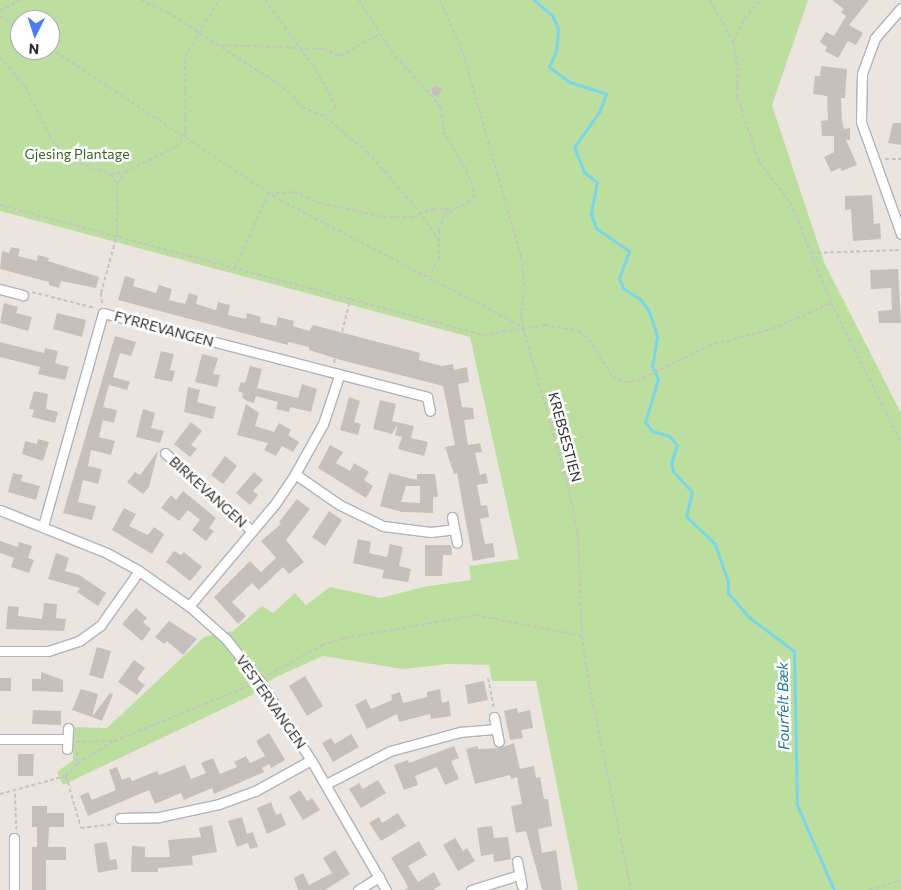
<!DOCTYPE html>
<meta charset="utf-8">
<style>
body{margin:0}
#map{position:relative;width:901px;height:890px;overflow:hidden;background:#ece5df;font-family:Commissioner,sans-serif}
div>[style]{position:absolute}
.green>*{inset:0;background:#bcdfa0}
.stream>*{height:3px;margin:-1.5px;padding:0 1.5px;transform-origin:1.5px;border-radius:1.5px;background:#7ad5e7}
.building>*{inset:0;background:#c5c0bb}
.path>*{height:2px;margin-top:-1px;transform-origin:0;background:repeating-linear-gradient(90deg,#c4c4c4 0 4px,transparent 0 6.5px)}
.roads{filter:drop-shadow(1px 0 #b0b3bb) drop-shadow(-1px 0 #b0b3bb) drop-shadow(0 1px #b0b3bb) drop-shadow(0 -1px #b0b3bb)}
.minor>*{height:9px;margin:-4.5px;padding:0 4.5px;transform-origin:4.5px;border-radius:4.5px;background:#fff}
span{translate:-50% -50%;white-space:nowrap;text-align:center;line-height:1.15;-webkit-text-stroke:5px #fff;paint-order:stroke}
.park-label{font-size:14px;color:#366520}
.street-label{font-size:14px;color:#2c2c2c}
.water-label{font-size:15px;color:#177795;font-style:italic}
.north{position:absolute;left:10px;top:10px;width:50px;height:50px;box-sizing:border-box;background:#fff;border:1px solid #ababab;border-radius:50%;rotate:184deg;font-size:14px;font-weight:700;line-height:20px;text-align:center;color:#2c2c2c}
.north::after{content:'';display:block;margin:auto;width:18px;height:22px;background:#4b7bee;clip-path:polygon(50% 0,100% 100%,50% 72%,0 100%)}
</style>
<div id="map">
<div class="green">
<i style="clip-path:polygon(evenodd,0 0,808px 0,772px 105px,824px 262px,901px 413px,901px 890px,578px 890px,536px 681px,492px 681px,489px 665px,448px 664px,403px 669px,323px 656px,274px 678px,250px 696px,63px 785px,57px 772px,73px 760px,73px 727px,107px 728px,204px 637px,233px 631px,262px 606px,273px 613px,295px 593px,306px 605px,330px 587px,381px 598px,423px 587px,471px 580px,469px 566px,519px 559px,470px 337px,0 211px,0 0,20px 20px,50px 20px,50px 50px,20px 50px,20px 20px)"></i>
</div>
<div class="stream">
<i style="left:534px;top:0;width:23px;rotate:40deg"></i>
<i style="left:552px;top:15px;width:15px;rotate:67deg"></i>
<i style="left:558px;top:29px;width:22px;rotate:95deg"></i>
<i style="left:556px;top:51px;width:17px;rotate:114deg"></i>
<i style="left:549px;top:67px;width:26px;rotate:36deg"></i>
<i style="left:570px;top:82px;width:38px;rotate:18deg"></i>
<i style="left:606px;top:94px;width:19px;rotate:111deg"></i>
<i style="left:599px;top:112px;width:43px;rotate:125.5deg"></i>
<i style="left:574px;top:147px;width:27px;rotate:68deg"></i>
<i style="left:584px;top:172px;width:16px;rotate:38deg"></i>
<i style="left:597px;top:182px;width:33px;rotate:101deg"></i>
<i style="left:591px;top:214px;width:15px;rotate:70deg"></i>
<i style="left:596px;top:228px;width:40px;rotate:34.9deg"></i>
<i style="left:629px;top:251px;width:29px;rotate:110deg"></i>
<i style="left:619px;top:278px;width:11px;rotate:68deg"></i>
<i style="left:623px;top:288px;width:20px;rotate:33deg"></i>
<i style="left:640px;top:299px;width:15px;rotate:53deg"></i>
<i style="left:649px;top:311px;width:26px;rotate:72deg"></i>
<i style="left:657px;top:336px;width:30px;rotate:99deg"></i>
<i style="left:652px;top:366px;width:14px;rotate:65deg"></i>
<i style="left:658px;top:379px;width:45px;rotate:106.8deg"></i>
<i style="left:645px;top:422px;width:11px;rotate:52deg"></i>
<i style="left:652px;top:431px;width:18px;rotate:16deg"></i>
<i style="left:669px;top:436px;width:12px;rotate:48deg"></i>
<i style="left:677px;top:445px;width:19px;rotate:108deg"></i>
<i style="left:671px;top:463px;width:8px;rotate:76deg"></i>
<i style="left:673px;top:471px;width:28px;rotate:48deg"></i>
<i style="left:692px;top:492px;width:25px;rotate:104deg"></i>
<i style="left:686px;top:516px;width:40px;rotate:44deg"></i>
<i style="left:715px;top:544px;width:39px;rotate:71deg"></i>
<i style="left:728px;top:581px;width:12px;rotate:90deg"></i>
<i style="left:728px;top:593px;width:33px;rotate:49deg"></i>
<i style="left:750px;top:618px;width:55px;rotate:36.9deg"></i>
<i style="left:794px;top:651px;width:154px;rotate:88.9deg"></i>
<i style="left:797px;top:805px;width:93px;rotate:66.5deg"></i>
</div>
<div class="building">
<i style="clip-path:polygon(832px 0,869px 0,849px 25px,863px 33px,856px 45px,848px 41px,838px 58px,825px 51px,827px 47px,820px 42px,826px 32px,834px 36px,846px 16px,841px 12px,844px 9px)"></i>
<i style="clip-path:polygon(821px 66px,847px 69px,845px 98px,841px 98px,842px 121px,844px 129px,850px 128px,850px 140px,846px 140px,857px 165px,842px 171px,840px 168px,831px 172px,824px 157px,834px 152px,834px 136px,822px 136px,821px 121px,828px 120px,827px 96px,813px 94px,815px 76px,820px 76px)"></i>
<i style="clip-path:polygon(437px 86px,442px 89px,438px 97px,432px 94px,432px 88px)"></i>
<i style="clip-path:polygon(893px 123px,901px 123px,901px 145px,888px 143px)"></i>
<i style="clip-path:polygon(872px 195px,874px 224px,880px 223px,881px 239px,853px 241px,851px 209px,845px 210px,845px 196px)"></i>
<i style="clip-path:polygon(11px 247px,20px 249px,18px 256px,37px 261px,38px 255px,49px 258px,48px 261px,99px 277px,96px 288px,61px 281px,59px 288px,49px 285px,49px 282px,0 269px,2px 251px,9px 253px)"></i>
<i style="clip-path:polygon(898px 269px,901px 323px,879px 323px,878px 311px,892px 310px,891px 288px,871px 289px,870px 270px)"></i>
<i style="clip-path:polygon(125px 276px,135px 279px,133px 286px,156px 293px,159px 285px,172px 289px,169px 300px,185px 304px,189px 293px,198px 296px,196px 304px,216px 310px,218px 302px,230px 305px,228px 315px,246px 319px,247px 313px,261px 317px,260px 322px,276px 326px,278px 317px,294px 321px,293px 326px,309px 331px,313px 325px,420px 353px,419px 360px,442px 366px,453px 364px,454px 370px,467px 367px,469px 382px,458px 384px,462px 407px,473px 408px,474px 419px,464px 420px,468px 445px,480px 443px,482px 452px,475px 453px,480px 475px,486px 473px,488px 483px,477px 485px,481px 506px,487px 505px,489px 517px,480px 519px,485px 544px,493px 543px,495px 557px,473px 561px,457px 473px,454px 474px,445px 447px,455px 445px,443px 386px,341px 360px,309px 350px,309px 347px,288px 342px,288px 345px,118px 300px)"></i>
<i style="clip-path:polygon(4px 303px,18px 307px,16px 313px,32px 317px,28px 331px,0 323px)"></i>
<i style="clip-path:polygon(57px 313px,86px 320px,82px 337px,53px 329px)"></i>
<i style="clip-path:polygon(115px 336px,136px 342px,131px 356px,120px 353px,113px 377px,130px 382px,127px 390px,109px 385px,103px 407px,117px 410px,114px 423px,103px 420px,99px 437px,115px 441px,111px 455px,91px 450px,88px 466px,102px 469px,98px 484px,83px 480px,78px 502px,96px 506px,92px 520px,63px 513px)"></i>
<i style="clip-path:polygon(0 342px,44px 353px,45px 348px,58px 351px,55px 363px,69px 367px,65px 380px,38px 374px,40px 367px,0 357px)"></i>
<i style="clip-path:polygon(161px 351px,174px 354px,170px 370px,175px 371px,172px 382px,154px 378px)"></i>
<i style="clip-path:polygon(202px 354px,218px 358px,213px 374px,220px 375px,217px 387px,195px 382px)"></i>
<i style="clip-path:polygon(250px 366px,262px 369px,257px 388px,298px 398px,302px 384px,317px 389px,311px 412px,290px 407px,289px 412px,276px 409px,278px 402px,256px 396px,254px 403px,247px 401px,242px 397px,243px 393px,238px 391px,241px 382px,245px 383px)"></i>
<i style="clip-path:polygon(188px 387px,200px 390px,197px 402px,216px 407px,213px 419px,184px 412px)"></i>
<i style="clip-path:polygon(34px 391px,48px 394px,46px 409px,58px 412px,55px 423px,32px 417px,34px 410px,29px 409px)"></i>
<i style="clip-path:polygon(349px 397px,360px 401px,354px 422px,361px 424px,358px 435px,340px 430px)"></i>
<i style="clip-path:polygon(380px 400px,396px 404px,392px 421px,414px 426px,411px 438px,428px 442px,424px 456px,398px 449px,402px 437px,395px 435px,398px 424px,392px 434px,373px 429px)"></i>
<i style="clip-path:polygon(246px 404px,259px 413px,255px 426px,274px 432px,279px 423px,291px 430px,288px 435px,299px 442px,293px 452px,282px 446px,276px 456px,264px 450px,268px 443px,237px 435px)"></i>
<i style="clip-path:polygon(143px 409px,155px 413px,151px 428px,164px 431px,160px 443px,136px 437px)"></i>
<i style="clip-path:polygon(191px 422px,202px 431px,191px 445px,197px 449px,190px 457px,174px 444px)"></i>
<i style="clip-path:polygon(38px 439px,49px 442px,43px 461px,22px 454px,25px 441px,37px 444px)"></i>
<i style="clip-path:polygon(330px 445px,343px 452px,336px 463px,350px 471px,354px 463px,369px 472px,364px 480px,373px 486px,366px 498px,318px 468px)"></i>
<i style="clip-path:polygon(158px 451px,149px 487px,143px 494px,127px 482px,135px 472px,140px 475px)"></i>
<i style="clip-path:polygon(225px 456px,237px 466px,223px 484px,211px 475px)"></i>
<i style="clip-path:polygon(254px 472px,263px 480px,253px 491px,258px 495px,250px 505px,236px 493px)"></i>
<i style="clip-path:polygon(13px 473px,23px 475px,21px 481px,40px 486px,36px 500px,8px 492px)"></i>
<i style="clip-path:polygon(evenodd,389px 473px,417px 480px,417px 474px,435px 474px,438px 497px,433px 497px,433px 513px,402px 512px,380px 506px,389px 473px,406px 486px,420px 486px,420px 503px,401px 502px,406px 486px)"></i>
<i style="clip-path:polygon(183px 491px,216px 518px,209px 528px,214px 531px,206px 541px,192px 530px,200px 520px,188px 510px,179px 521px,161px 508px,171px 495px,176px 500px)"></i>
<i style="clip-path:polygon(297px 499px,310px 509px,286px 540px,304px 562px,289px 574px,283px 567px,259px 590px,252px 583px,232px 602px,246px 616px,238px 624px,214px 597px,250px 561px,261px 572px,276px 558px,261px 541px,281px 524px,279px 522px)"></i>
<i style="clip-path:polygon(124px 508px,136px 514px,129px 526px,148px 535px,154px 527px,164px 534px,152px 554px,112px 530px)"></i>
<i style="clip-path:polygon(329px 511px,342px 520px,325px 546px,312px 537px)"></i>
<i style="clip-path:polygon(358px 539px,371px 542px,369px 553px,387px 557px,390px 544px,403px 547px,399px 566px,411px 569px,408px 582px,382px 578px,384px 570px,353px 563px)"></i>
<i style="clip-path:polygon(0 541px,18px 547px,19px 542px,32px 546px,28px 558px,34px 560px,29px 573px,11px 567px,14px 558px,0 553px)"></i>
<i style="clip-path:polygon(425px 545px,451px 545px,452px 555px,443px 555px,442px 576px,425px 576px)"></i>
<i style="clip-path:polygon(174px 551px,181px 555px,184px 552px,202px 567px,190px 581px,166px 562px)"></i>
<i style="clip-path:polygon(56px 553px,69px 558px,65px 571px,79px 575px,106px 593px,98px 606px,77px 592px,80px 588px,48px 579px)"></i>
<i style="clip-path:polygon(44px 603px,57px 604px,56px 618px,66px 619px,64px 631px,6px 629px,8px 606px,19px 607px,18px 616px,42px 619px)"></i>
<i style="clip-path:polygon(136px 608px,147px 618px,143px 622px,151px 629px,142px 641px,122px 624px)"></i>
<i style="clip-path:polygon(169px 621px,197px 639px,183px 655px,167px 641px,164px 644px,155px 637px)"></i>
<i style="clip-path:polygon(97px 647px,111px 651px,103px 679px,89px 675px)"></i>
<i style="clip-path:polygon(134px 660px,145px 668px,137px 679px,145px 685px,137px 695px,118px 682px)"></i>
<i style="clip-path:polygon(41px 672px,63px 680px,63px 692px,32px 691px,32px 679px,41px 679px)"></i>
<i style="clip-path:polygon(305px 676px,323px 706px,307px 716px,289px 686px)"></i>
<i style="clip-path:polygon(0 678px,11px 678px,11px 691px,0 691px)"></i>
<i style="clip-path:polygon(484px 681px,488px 700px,468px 704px,465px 685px)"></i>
<i style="clip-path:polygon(81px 689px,98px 694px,92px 717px,72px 710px)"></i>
<i style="clip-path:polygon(440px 689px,442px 703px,449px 701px,451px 716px,431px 719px,430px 714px,399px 722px,397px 714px,367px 729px,355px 705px,366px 699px,371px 709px,392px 700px,391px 695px,400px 692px,403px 703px,427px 697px,427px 692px)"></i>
<i style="clip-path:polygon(110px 693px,113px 694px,102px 721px,92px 717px)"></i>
<i style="clip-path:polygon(517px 708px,518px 713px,530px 710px,533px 728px,521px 730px,523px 738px,510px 740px,504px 711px)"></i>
<i style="clip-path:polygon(33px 710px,61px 711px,61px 725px,32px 724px)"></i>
<i style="clip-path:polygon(269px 733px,285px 760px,271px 768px,269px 764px,262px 768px,264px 772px,214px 794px,212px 788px,184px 800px,181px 793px,155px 804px,149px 790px,88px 816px,80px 796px,88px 792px,92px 800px,116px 790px,109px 770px,117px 767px,122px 780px,130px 777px,132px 781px,157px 771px,159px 775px,185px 765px,191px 779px,206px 773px,201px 763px,213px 758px,220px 774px,237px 767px,234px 762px,246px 756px,250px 763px,265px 756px,256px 741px)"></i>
<i style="clip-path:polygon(351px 734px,359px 747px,333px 762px,322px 743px,331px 738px,335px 744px)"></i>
<i style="clip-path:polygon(514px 743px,520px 769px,534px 766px,536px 778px,540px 777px,544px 799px,548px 799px,552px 826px,538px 829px,542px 853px,556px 850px,562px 890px,542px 890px,526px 831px,516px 833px,511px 806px,522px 804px,517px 777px,511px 779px,510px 775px,475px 784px,466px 749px,478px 746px,478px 749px,500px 748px)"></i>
<i style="clip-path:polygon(454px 746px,459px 758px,451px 761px,459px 779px,445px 785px,437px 767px,415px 776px,418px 785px,404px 790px,394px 765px,408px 760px,409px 763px)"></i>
<i style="clip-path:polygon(18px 754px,34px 754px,33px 776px,18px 776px)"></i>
<i style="clip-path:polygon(378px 780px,386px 793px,361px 808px,349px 789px,359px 783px,363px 789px)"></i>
<i style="clip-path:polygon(300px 790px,307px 801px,312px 798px,320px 810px,303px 820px,289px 797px)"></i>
<i style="clip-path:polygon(271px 802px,276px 815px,281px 813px,286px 825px,267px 834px,257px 808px)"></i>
<i style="clip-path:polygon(32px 806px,47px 806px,47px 813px,64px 813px,64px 827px,49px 827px,48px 847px,66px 847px,66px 860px,46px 860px,46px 890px,32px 890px,32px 847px,37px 847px,37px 827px,32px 827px)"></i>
<i style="clip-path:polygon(398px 813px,406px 826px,381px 841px,369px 823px,379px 817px,382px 823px)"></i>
<i style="clip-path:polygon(242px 817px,247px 834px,253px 832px,258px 847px,250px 849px,248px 843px,237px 847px,228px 821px)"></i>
<i style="clip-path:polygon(212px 825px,217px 852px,192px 856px,193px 865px,158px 868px,158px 872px,131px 872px,132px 846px,145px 847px,145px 857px,170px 857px,168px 840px,201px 837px,199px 828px)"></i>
<i style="clip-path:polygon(492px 826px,494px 838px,508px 837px,511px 859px,494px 862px,493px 854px,481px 856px,477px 828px)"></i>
<i style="clip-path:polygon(455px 838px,463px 851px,467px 848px,475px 861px,458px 871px,443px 845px)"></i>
<i style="clip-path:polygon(419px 841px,427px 855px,408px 866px,418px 882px,434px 872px,441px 885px,433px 890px,404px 890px,408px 888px,405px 881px,391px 858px)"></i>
<i style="clip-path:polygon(107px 842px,110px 860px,116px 859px,118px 869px,98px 873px,94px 844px)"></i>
<i style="clip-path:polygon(335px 850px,350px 874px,325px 890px,298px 890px,294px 878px,303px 873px,309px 885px,332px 873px,323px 858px)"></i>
</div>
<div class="path">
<i style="left:141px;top:0;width:29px;rotate:25deg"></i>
<i style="left:167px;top:12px;width:138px;rotate:32.9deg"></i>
<i style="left:283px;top:87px;width:28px;rotate:46deg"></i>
<i style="left:302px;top:107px;width:25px;rotate:23deg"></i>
<i style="left:325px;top:117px;width:55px;rotate:39.8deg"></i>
<i style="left:367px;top:152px;width:72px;rotate:48.4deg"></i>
<i style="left:415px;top:206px;width:44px;rotate:55.2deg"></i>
<i style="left:265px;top:0;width:87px;rotate:53.9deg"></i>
<i style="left:316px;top:70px;width:41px;rotate:60.9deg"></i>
<i style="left:336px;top:106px;width:15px;rotate:138deg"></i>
<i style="left:359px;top:0;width:60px;rotate:57.9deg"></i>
<i style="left:391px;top:51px;width:75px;rotate:48.2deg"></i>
<i style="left:441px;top:107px;width:24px;rotate:85deg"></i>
<i style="left:443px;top:131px;width:45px;rotate:59.5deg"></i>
<i style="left:466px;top:170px;width:26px;rotate:69deg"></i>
<i style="left:475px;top:194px;width:9px;rotate:126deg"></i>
<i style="left:470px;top:201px;width:30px;rotate:152deg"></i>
<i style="left:444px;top:215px;width:16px;rotate:108deg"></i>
<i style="left:439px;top:230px;width:28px;rotate:90deg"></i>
<i style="left:439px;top:258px;width:22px;rotate:117deg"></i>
<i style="left:440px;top:0;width:58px;rotate:66.5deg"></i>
<i style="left:463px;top:53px;width:212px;rotate:74.1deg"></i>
<i style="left:521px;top:257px;width:32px;rotate:83deg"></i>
<i style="left:525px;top:289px;width:23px;rotate:100deg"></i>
<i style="left:521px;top:312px;width:15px;rotate:82deg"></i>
<i style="left:523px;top:327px;width:173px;rotate:74.3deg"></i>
<i style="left:570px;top:494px;width:44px;rotate:79.5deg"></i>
<i style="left:578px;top:537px;width:99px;rotate:87.7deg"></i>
<i style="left:582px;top:636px;width:49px;rotate:81.9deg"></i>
<i style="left:589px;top:685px;width:209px;rotate:78.4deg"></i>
<i style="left:710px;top:0;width:48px;rotate:61.3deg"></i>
<i style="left:733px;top:42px;width:25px;rotate:79deg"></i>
<i style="left:738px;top:67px;width:29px;rotate:92deg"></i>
<i style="left:737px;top:96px;width:70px;rotate:71.6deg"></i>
<i style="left:759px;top:162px;width:51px;rotate:52.2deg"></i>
<i style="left:790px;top:202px;width:109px;rotate:67.9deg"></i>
<i style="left:831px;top:303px;width:156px;rotate:63.3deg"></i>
<i style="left:0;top:11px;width:23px;rotate:-29deg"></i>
<i style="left:0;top:16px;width:24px;rotate:33deg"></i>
<i style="left:733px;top:42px;width:25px;rotate:-64deg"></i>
<i style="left:744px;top:19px;width:25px;rotate:-50deg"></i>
<i style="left:221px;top:45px;width:102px;rotate:2.2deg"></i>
<i style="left:323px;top:49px;width:18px;rotate:22deg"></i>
<i style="left:340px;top:56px;width:46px;rotate:-28.8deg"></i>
<i style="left:50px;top:48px;width:276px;rotate:33.5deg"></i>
<i style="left:280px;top:200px;width:274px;rotate:27.6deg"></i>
<i style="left:0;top:57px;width:38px;rotate:49deg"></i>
<i style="left:25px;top:86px;width:55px;rotate:63.9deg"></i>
<i style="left:49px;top:135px;width:30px;rotate:53deg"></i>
<i style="left:67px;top:159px;width:46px;rotate:19.2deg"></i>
<i style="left:110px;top:174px;width:15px;rotate:-8deg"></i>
<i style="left:125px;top:172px;width:57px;rotate:-26.1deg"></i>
<i style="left:176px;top:147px;width:15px;rotate:-53deg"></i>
<i style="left:185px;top:135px;width:79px;rotate:-90deg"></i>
<i style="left:185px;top:56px;width:66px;rotate:-58.7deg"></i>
<i style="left:885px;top:159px;width:16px"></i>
<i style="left:110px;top:174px;width:12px;rotate:55deg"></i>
<i style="left:0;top:205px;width:500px;rotate:15.06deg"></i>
<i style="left:483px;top:335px;width:63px;rotate:-9.2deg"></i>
<i style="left:545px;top:325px;width:34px;rotate:10deg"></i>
<i style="left:578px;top:331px;width:14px;rotate:36deg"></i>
<i style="left:589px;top:339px;width:45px;rotate:57.7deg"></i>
<i style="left:613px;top:377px;width:13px;rotate:23deg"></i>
<i style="left:625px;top:382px;width:12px;rotate:-5deg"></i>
<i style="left:637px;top:381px;width:79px;rotate:-26.2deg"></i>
<i style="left:708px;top:346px;width:66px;rotate:-14.9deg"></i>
<i style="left:772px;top:329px;width:64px;rotate:-23.8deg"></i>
<i style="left:811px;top:253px;width:90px;rotate:-1.9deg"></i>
<i style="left:235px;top:267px;width:81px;rotate:-65.3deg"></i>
<i style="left:269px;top:193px;width:25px;rotate:-2deg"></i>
<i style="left:294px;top:192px;width:28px;rotate:23deg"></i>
<i style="left:320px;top:203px;width:65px;rotate:12.5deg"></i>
<i style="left:383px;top:217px;width:30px"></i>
<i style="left:413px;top:217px;width:21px;rotate:-23deg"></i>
<i style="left:432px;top:209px;width:18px"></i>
<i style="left:32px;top:292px;width:65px;rotate:14.3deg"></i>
<i style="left:102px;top:303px;width:10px;rotate:-96deg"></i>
<i style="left:101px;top:293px;width:60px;rotate:-74.6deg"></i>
<i style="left:117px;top:235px;width:51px;rotate:-90deg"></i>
<i style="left:117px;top:184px;width:14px;rotate:-56deg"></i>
<i style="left:334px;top:363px;width:68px;rotate:-75.6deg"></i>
<i style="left:268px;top:675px;width:62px;rotate:-29.1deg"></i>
<i style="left:322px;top:645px;width:24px;rotate:-17deg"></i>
<i style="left:345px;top:638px;width:133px;rotate:-10deg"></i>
<i style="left:476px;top:615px;width:108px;rotate:11.2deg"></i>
<i style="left:488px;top:678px;width:31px;rotate:79deg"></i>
<i style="left:76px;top:742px;width:36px;rotate:-2deg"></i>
<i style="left:77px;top:763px;width:13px;rotate:-90deg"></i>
<i style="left:66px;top:776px;width:54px;rotate:73.9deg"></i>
<i style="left:81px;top:828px;width:33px;rotate:-7deg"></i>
<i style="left:0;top:794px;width:68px;rotate:-15.3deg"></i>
<i style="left:66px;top:776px;width:16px;rotate:-47deg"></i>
<i style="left:77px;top:764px;width:44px;rotate:-31.9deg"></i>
<i style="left:114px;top:741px;width:148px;rotate:-22.2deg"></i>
<i style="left:15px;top:794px;width:35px;rotate:88deg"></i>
<i style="left:869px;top:890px;width:34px;rotate:-17deg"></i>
</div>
<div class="roads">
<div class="minor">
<i style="left:901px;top:8px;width:40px;rotate:131deg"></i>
<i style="left:875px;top:38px;width:37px;rotate:110deg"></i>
<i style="left:862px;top:73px;width:49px;rotate:91.2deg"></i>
<i style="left:861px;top:122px;width:119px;rotate:70.3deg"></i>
<i style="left:0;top:289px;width:24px;rotate:15deg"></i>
<i style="left:165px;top:453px;width:117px;rotate:41.9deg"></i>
<i style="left:295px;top:474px;width:55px;rotate:34.6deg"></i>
<i style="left:340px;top:505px;width:48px;rotate:26deg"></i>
<i style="left:383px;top:526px;width:48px;rotate:7.1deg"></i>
<i style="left:431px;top:532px;width:23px;rotate:-7deg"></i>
<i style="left:0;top:510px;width:115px;rotate:21.9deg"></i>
<i style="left:107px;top:553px;width:37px;rotate:29deg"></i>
<i style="left:139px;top:571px;width:61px;rotate:35deg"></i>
<i style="left:189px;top:606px;width:50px;rotate:41.7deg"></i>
<i style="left:226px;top:639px;width:53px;rotate:51.2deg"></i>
<i style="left:259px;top:680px;width:95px;rotate:57deg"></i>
<i style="left:311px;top:760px;width:150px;rotate:60deg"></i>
<i style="left:452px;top:517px;width:26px;rotate:79deg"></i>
<i style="left:43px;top:526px;width:221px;rotate:-74.3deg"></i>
<i style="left:103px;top:313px;width:335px;rotate:14.5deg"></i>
<i style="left:427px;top:397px;width:14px;rotate:78deg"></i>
<i style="left:189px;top:606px;width:133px;rotate:-49.9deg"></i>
<i style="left:275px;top:504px;width:36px;rotate:-56deg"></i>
<i style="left:295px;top:474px;width:57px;rotate:-60.8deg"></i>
<i style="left:323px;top:424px;width:51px;rotate:-71.6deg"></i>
<i style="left:0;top:651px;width:48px"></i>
<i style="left:48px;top:651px;width:33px;rotate:-18deg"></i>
<i style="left:79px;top:641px;width:26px;rotate:-36deg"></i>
<i style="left:100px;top:626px;width:67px;rotate:-54.7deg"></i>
<i style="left:494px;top:717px;width:25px;rotate:79deg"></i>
<i style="left:0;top:739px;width:67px"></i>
<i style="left:67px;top:749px;width:21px;rotate:-87deg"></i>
<i style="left:326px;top:784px;width:72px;rotate:-27.3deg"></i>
<i style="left:390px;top:751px;width:73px;rotate:-15.2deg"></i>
<i style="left:460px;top:732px;width:36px;rotate:-5deg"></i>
<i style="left:120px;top:818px;width:39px;rotate:-1deg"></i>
<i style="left:159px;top:817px;width:61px;rotate:-12.2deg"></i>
<i style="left:219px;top:804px;width:38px;rotate:-20deg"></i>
<i style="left:255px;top:791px;width:64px;rotate:-29deg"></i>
<i style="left:517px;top:861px;width:25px;rotate:79deg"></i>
<i style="left:14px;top:890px;width:52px;rotate:-90deg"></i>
<i style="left:358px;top:890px;width:25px;rotate:-32deg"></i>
<i style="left:471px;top:890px;width:50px;rotate:-17.4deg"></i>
</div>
</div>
<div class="park-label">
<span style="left:77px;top:154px">Gjesing Plantage</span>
</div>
<div class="street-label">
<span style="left:164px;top:329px;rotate:15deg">FYRREVANGEN</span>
<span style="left:565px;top:437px;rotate:75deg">KREBSESTIEN</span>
<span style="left:208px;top:492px;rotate:42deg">BIRKEVANGEN</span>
<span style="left:271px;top:702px;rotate:55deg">VESTERVANGEN</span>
</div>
<div class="water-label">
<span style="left:783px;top:706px;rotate:-91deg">Fourfelt Bæk</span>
</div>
<div class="north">N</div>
</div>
